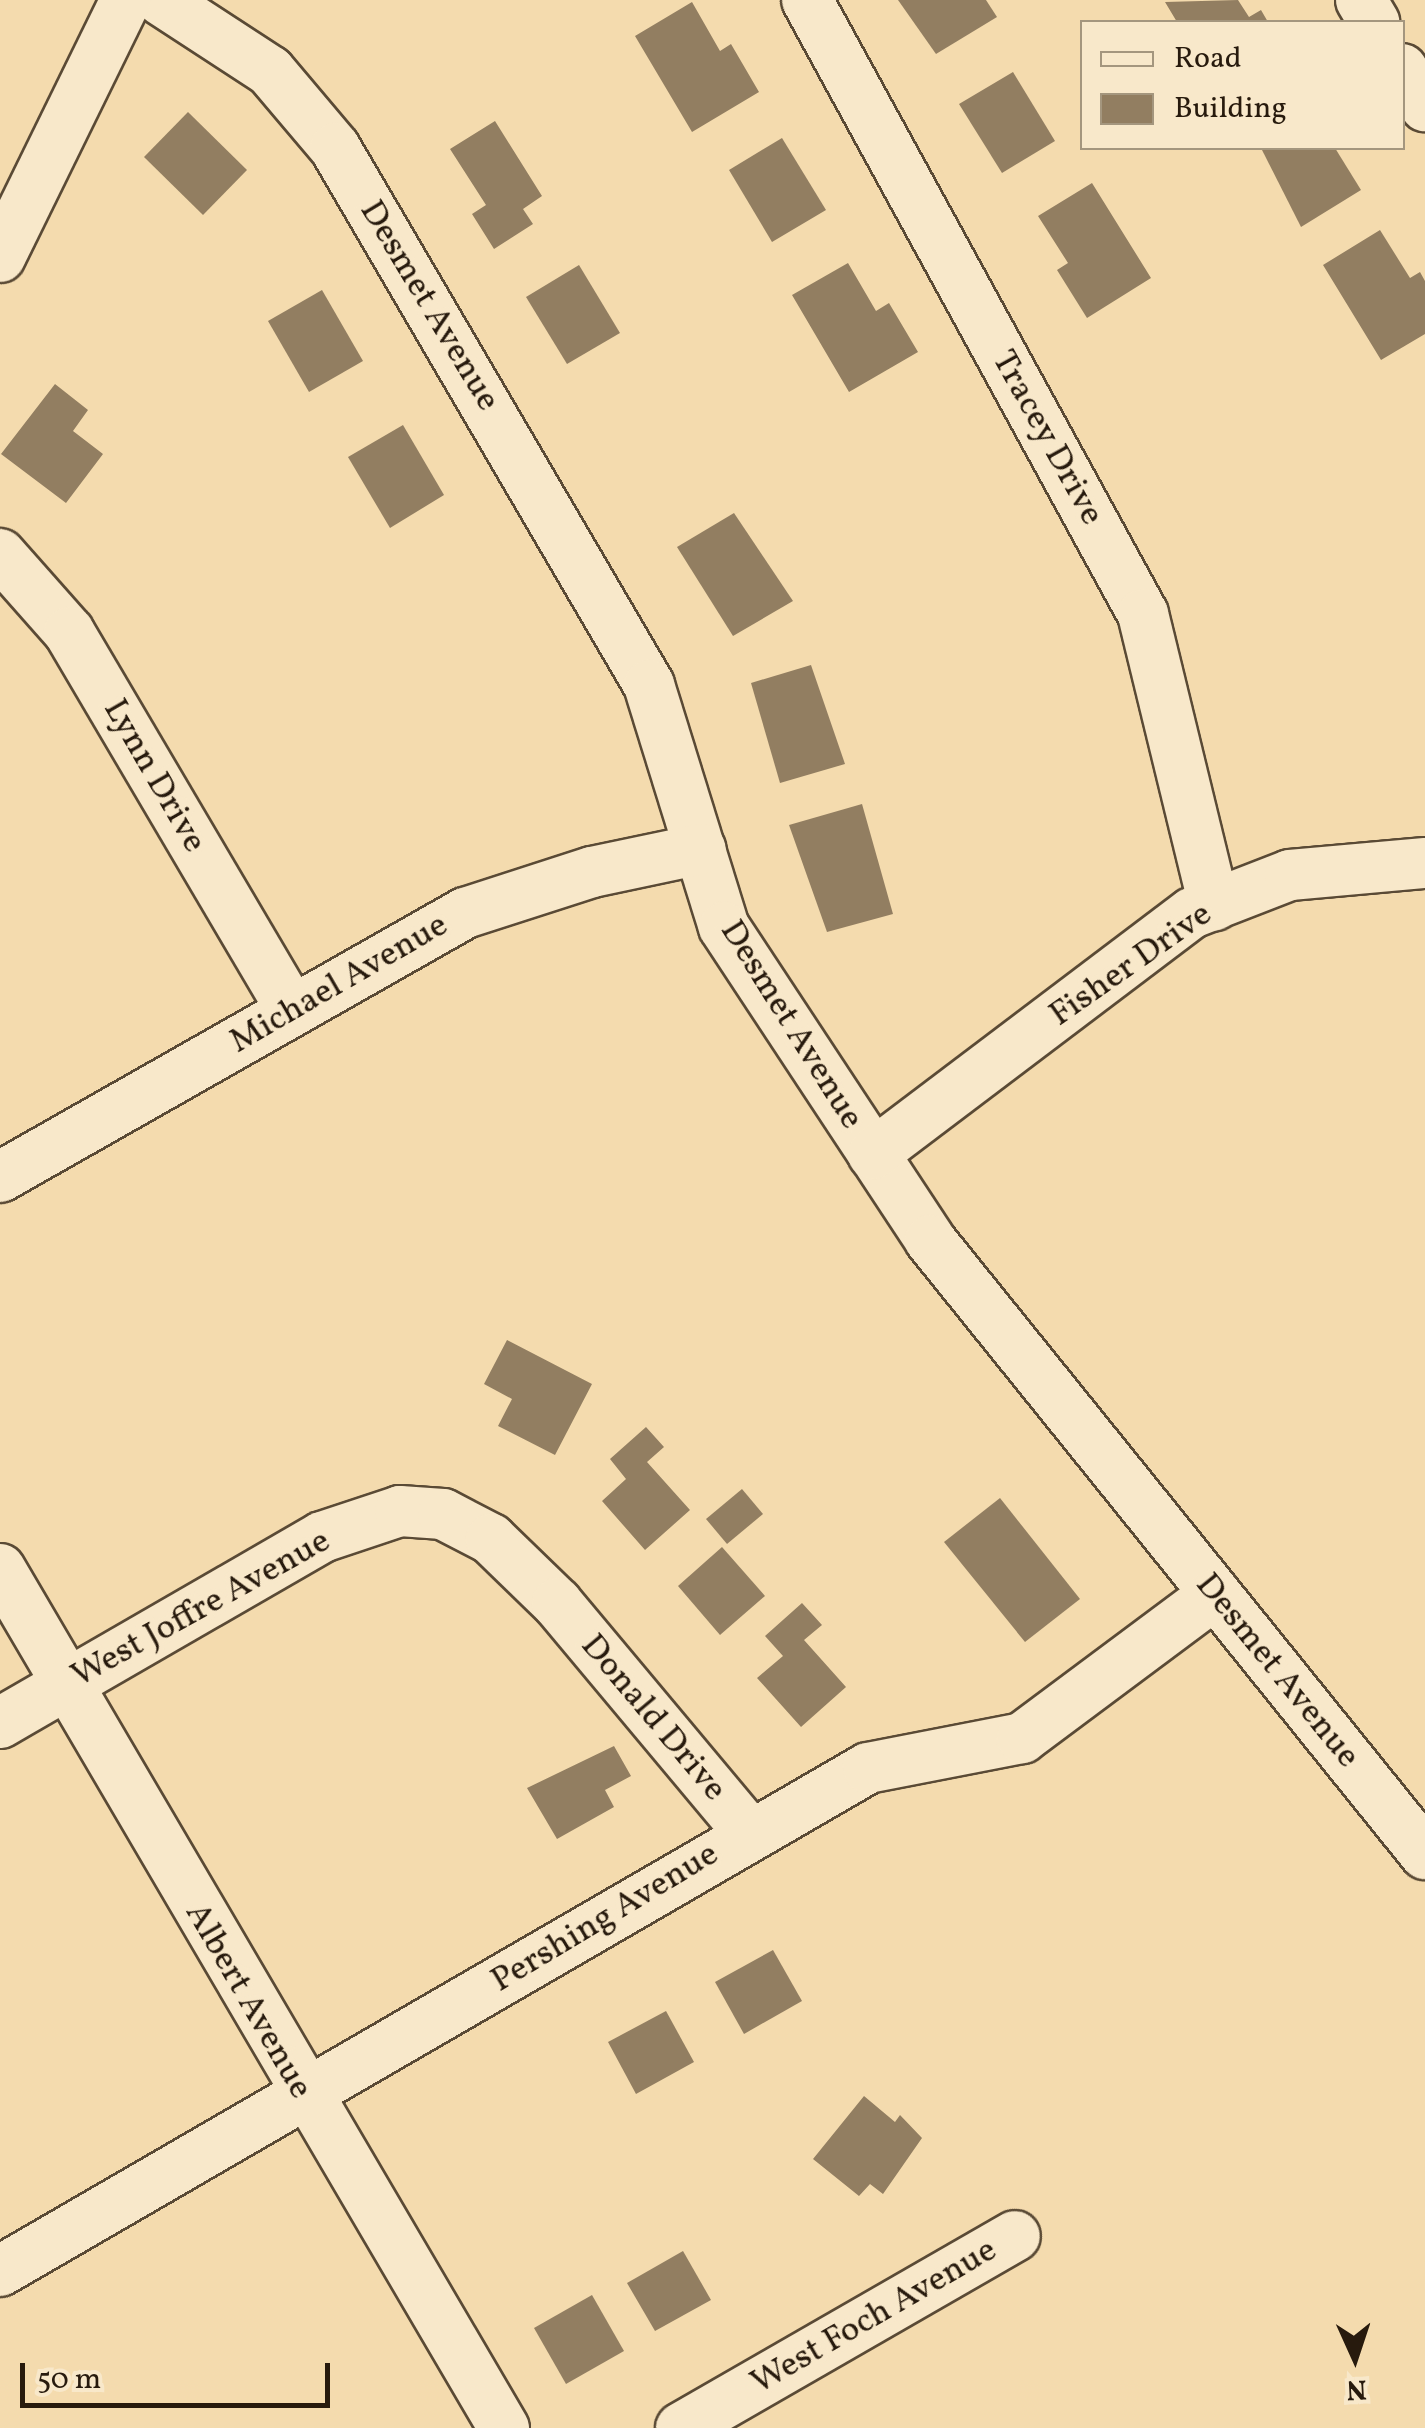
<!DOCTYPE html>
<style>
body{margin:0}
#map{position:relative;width:1425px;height:2428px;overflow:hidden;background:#f4dbae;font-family:Vollkorn,serif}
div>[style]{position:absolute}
.building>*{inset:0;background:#927e61}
.roads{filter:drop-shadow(2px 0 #5a4a35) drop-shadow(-2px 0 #5a4a35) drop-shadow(0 2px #5a4a35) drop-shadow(0 -2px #5a4a35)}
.street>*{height:50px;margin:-25px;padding:0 25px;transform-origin:25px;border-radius:25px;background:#f8e8ca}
span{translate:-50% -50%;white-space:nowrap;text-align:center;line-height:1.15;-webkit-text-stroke:10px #f8e8ca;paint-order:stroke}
.street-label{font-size:35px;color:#271a0d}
.legend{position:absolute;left:1080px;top:20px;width:325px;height:130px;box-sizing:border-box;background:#f8e8ca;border:2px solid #a4967e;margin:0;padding:12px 18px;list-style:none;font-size:30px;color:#271a0d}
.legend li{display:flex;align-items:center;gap:20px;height:50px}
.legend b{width:50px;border:2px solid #a4967e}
.north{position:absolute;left:1305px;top:2308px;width:100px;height:100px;-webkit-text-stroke:8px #f8e8ca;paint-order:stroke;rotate:177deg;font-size:28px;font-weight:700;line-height:40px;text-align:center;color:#271a0d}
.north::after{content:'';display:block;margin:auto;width:35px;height:45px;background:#271a0d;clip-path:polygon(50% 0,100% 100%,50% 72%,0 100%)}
.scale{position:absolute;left:20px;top:2363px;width:310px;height:45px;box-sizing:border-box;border:5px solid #271a0d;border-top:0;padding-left:12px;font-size:30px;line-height:35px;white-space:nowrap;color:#271a0d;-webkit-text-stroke:8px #f8e8ca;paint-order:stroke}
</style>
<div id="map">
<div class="building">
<i style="clip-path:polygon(898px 0,986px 0,997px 17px,936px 54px)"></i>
<i style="clip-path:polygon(1238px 0,1249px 17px,1261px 10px,1268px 22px,1177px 22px,1165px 2px)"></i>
<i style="clip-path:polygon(692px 2px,720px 51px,731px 44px,759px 92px,692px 132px,635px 36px)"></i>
<i style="clip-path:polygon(1013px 72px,1055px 141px,1002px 173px,959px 104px)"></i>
<i style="clip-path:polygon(188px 112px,247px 170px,203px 215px,144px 157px)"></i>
<i style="clip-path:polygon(495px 121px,542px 196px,523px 209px,533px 224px,494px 249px,472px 214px,486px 205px,450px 149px)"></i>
<i style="clip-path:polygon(782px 138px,826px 210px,772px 242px,729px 170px)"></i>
<i style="clip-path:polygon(1261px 148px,1335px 148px,1361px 190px,1301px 227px)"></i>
<i style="clip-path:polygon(1092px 183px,1151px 278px,1087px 318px,1057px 270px,1068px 263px,1038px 216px)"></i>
<i style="clip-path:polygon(1380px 230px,1410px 278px,1420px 272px,1425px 281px,1425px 334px,1381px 360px,1323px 265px)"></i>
<i style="clip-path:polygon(848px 263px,876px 311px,889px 303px,918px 352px,849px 392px,792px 295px)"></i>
<i style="clip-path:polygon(579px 265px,620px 333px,567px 364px,526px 297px)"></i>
<i style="clip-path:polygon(322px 290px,363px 361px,309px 392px,268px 321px)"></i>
<i style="clip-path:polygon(55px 384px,88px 410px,73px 431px,103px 454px,66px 503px,1px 454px)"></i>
<i style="clip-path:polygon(403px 425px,444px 495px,390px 528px,348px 457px)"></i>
<i style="clip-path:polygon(734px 513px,793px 601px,733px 636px,677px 547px)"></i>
<i style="clip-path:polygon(811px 665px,845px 764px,780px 783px,751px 683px)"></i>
<i style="clip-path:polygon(862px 804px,893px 914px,827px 932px,789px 825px)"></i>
<i style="clip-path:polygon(507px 1340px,592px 1384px,555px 1455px,498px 1426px,512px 1399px,484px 1384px)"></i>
<i style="clip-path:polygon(646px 1427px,664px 1447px,647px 1462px,690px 1510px,645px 1550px,602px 1501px,626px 1479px,610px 1459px)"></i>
<i style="clip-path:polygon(742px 1489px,763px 1514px,727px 1544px,706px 1519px)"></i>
<i style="clip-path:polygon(1000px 1498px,1080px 1599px,1025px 1642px,944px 1542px)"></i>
<i style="clip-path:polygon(722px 1547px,765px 1596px,720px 1635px,678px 1586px)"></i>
<i style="clip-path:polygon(802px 1603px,822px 1625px,804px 1640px,846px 1687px,801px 1727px,757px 1678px,783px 1656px,765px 1636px)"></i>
<i style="clip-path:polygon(614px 1746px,631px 1776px,605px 1790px,614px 1807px,557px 1839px,527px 1788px)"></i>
<i style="clip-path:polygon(773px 1950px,802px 2001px,744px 2034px,715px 1982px)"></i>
<i style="clip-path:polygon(666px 2011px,694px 2062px,636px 2094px,608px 2042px)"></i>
<i style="clip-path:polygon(864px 2096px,895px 2122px,900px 2115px,922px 2138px,883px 2194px,870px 2184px,859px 2196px,813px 2159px)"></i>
<i style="clip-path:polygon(683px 2251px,711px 2300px,655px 2331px,627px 2283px)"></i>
<i style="clip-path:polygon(592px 2295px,624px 2351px,566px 2384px,534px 2328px)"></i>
</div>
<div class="roads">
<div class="street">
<i style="left:161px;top:0;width:130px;rotate:33.1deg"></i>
<i style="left:270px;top:71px;width:101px;rotate:49.8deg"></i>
<i style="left:335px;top:148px;width:622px;rotate:59.68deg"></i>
<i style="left:649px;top:685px;width:253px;rotate:72.8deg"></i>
<i style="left:724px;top:927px;width:375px;rotate:56.6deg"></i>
<i style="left:930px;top:1240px;width:789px;rotate:51.12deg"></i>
<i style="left:807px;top:0;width:700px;rotate:61.31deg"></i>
<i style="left:1143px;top:614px;width:300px;rotate:76.3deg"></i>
<i style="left:1361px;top:0;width:26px;rotate:59deg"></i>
<i style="left:1402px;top:69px;width:44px;rotate:58.1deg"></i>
<i style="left:0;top:257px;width:286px;rotate:-63.9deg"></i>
<i style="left:0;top:554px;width:104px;rotate:48.5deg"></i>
<i style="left:69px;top:632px;width:439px;rotate:59.5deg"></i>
<i style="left:873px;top:1154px;width:400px;rotate:-37.1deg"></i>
<i style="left:1192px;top:913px;width:105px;rotate:-21.2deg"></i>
<i style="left:1290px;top:875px;width:136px;rotate:-5.1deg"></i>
<i style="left:0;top:1177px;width:535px;rotate:-29.59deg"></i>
<i style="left:465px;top:913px;width:133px;rotate:-17.9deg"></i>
<i style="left:592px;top:872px;width:111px;rotate:-11.9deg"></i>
<i style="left:0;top:1569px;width:996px;rotate:59.6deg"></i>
<i style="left:0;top:1723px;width:372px;rotate:-30deg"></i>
<i style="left:322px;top:1537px;width:82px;rotate:-18.4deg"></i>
<i style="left:400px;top:1511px;width:43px;rotate:4deg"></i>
<i style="left:443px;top:1514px;width:54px;rotate:27.5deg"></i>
<i style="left:491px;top:1539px;width:92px;rotate:44.1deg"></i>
<i style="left:557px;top:1603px;width:300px;rotate:50.1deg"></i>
<i style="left:0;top:2271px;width:1003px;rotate:-30.09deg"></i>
<i style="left:868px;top:1768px;width:157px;rotate:-11deg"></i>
<i style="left:1022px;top:1738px;width:241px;rotate:-36.7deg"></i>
<i style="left:681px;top:2428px;width:385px;rotate:-29.9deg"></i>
</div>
</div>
<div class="street-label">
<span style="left:429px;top:306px;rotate:59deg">Desmet Avenue</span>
<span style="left:1047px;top:438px;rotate:61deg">Tracey Drive</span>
<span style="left:154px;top:776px;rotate:60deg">Lynn Drive</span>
<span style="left:1131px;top:965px;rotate:-35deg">Fisher Drive</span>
<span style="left:339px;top:984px;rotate:-30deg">Michael Avenue</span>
<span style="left:791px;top:1025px;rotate:58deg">Desmet Avenue</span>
<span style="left:201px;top:1609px;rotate:-29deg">West Joffre Avenue</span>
<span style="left:1277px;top:1671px;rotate:51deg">Desmet Avenue</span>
<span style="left:653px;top:1718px;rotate:50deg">Donald Drive</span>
<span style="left:605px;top:1918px;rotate:-31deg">Pershing Avenue</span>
<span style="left:248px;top:2001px;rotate:60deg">Albert Avenue</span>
<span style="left:874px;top:2317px;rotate:-30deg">West Foch Avenue</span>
</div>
<ul class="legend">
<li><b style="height:12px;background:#f8e8ca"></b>Road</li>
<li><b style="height:28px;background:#927e61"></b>Building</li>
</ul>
<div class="north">N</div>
<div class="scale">50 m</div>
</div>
